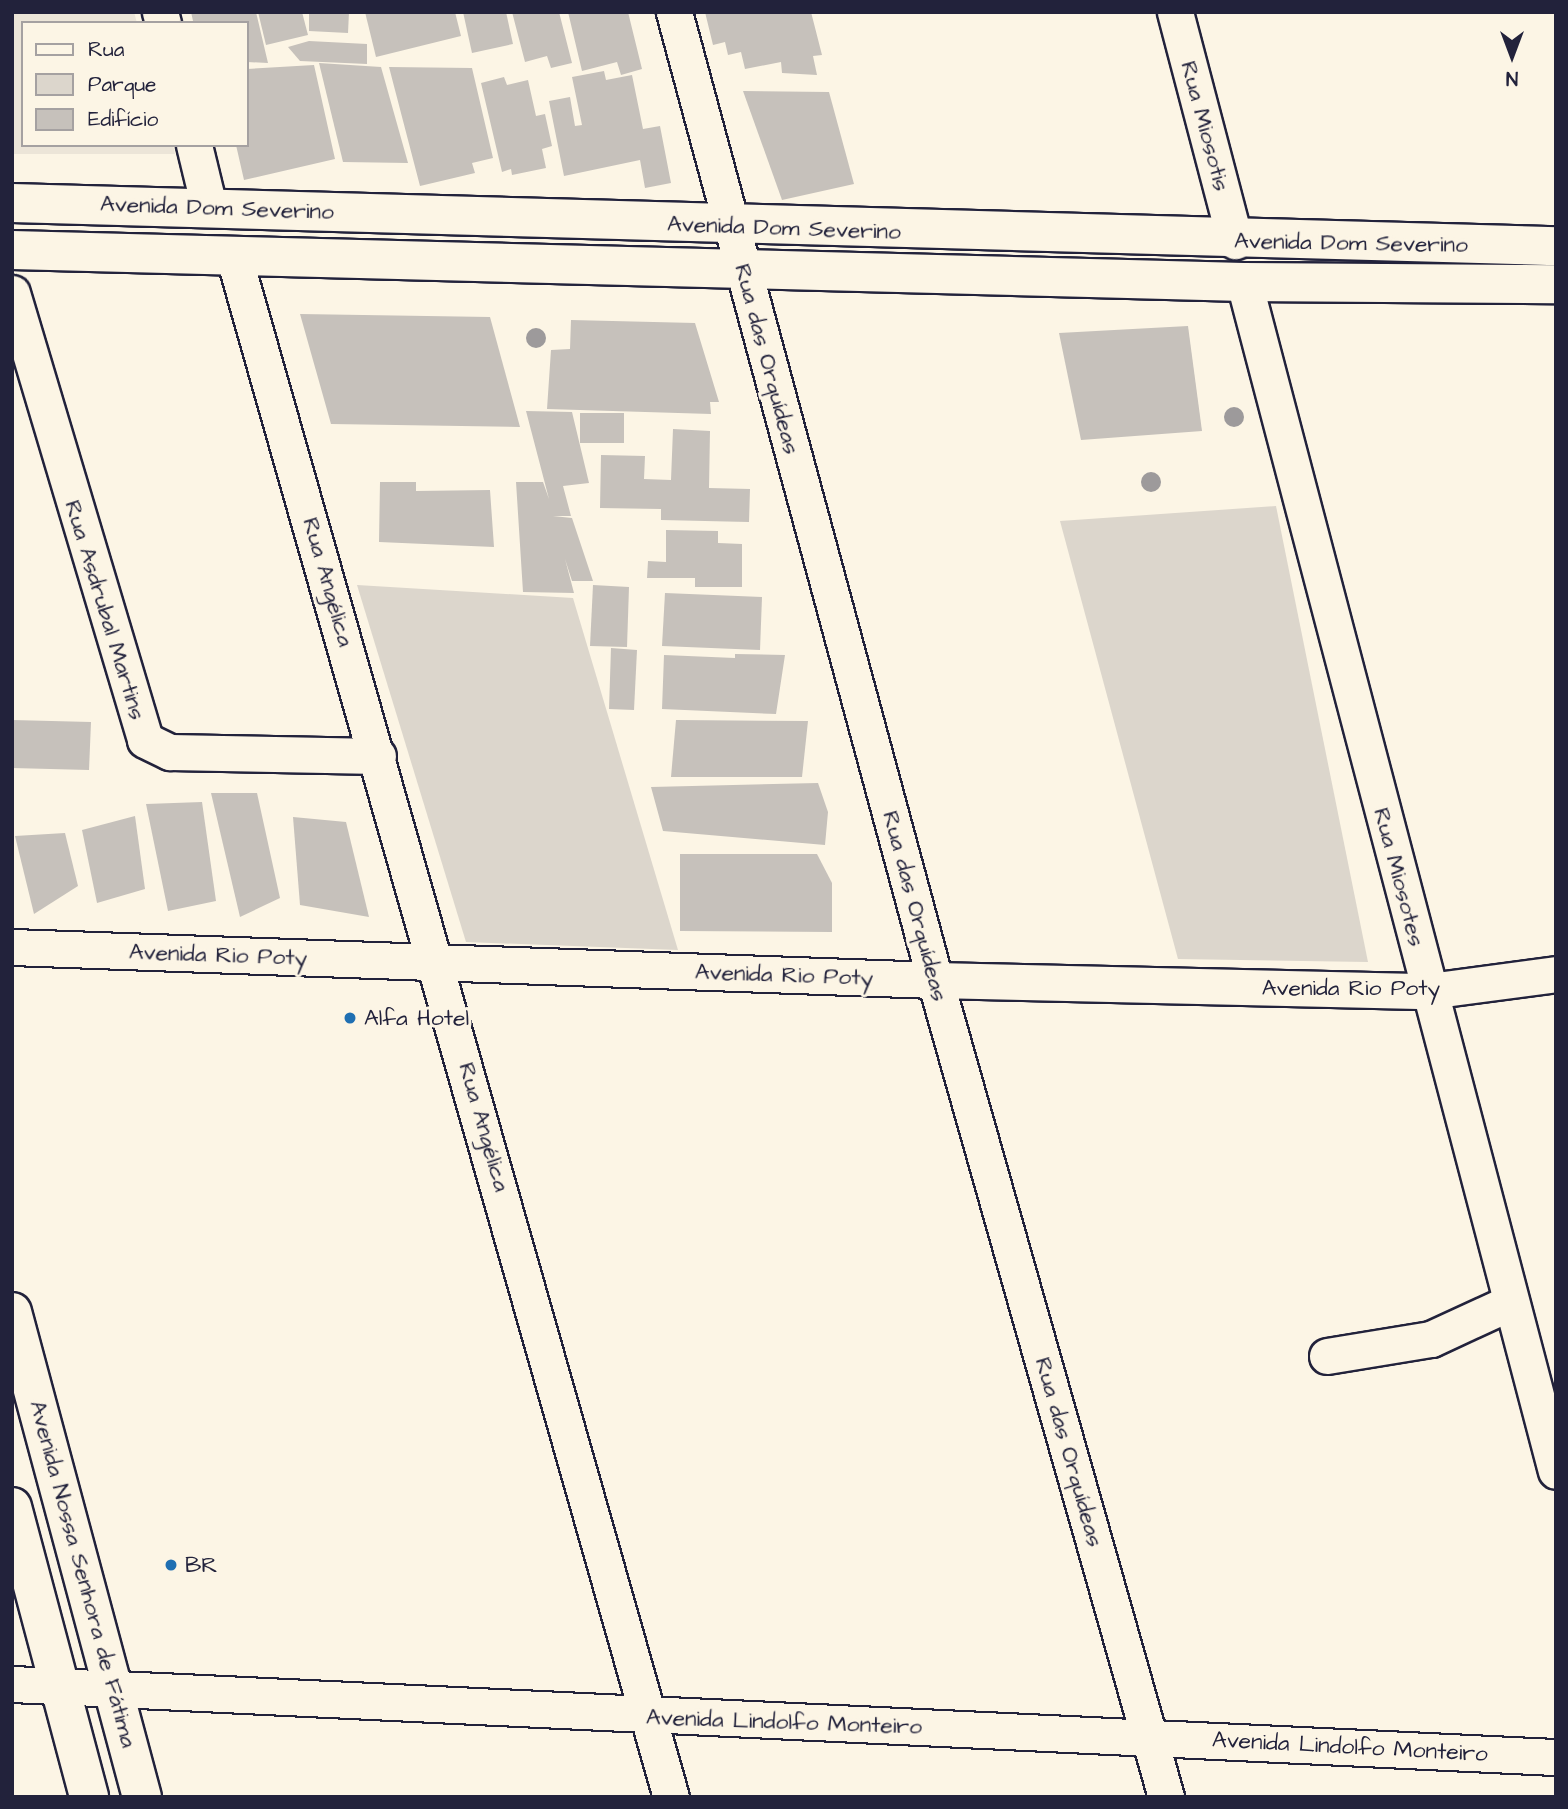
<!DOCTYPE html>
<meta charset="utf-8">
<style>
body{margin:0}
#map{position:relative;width:1568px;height:1809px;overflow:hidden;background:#fcf5e5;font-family:"Architects Daughter",sans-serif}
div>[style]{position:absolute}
.built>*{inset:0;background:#ece5d8}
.green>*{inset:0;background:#dcd6cc}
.building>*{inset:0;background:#c6c1bb}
.roads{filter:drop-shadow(2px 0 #22223b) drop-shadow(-2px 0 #22223b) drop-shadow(0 2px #22223b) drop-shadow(0 -2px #22223b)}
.minor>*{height:35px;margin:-17.5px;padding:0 17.5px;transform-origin:17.5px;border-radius:17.5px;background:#fcf5e5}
.major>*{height:38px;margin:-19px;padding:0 19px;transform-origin:19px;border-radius:19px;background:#fcf5e5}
.trees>*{width:20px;height:20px;margin:-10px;border-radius:50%;background:#9d9a9b}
.dots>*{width:19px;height:19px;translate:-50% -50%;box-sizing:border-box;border:4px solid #fcf5e5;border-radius:50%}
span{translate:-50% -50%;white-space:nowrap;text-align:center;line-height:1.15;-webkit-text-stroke:6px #fcf5e5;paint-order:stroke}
.street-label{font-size:23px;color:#22223b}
.poi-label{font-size:23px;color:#22223b}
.left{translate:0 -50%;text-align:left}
.frame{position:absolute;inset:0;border:14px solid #22223b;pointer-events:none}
.legend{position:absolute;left:21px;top:21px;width:228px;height:126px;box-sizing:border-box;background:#fcf5e5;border:2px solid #a5a1a1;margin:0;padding:9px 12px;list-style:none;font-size:21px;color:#22223b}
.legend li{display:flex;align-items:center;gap:14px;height:35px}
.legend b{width:35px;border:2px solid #a5a1a1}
.north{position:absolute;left:1477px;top:21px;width:70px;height:70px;-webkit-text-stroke:5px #fcf5e5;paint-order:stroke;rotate:180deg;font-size:19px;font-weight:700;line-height:28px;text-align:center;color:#22223b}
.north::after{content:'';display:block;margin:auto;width:24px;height:32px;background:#22223b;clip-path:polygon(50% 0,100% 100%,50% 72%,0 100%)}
</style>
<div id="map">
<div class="built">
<i style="clip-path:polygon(12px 12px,134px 12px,137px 23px,23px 23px,23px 145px,173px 145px,175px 154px,12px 154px)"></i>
</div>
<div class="green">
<i style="clip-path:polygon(1276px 506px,1368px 962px,1178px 959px,1060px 521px)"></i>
<i style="clip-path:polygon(357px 585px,573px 598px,678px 950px,466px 942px)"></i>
</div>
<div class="building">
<i style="clip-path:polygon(191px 12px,256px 12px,268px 63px,247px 62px,247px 23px,193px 21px)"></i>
<i style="clip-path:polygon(258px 12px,302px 12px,308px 35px,266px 45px)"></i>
<i style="clip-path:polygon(309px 12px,349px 12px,348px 33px,309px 31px)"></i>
<i style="clip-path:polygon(365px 12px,455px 12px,461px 36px,376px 57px)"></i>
<i style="clip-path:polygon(463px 12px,506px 12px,513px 44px,472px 53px)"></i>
<i style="clip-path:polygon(512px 12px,559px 12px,572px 63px,551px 68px,547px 56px,525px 62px)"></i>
<i style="clip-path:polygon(568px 12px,628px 12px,642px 69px,621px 75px,617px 62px,582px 71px)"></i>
<i style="clip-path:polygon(705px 12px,811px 12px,822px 55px,813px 56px,817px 75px,782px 73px,781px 62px,745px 69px,741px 52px,728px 55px,725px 42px,713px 45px)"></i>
<i style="clip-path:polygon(309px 41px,367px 44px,367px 64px,300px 61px,288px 47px)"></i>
<i style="clip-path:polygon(319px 63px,381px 67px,408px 163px,343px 162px)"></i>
<i style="clip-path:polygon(314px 65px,335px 159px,244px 180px,236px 145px,247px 145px,247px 69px)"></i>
<i style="clip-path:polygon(389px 67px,472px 68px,493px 158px,472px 163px,475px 173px,420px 186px)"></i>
<i style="clip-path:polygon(604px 71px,606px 80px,632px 75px,643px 129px,660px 126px,671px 183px,645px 188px,640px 160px,564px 176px,549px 101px,570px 97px,575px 126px,582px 125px,572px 77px)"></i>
<i style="clip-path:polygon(504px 77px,507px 85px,528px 80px,536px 116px,545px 114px,552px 146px,542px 149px,546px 168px,512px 175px,511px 169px,502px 172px,481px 83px)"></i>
<i style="clip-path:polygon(743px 91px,829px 92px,854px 184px,782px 200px)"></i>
<i style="clip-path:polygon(300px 314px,490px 317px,520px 427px,331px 424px)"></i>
<i style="clip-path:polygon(571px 320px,695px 323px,719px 402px,710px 402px,711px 414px,547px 409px,551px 350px,570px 349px)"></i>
<i style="clip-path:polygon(1188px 326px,1202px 431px,1081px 440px,1059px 333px)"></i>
<i style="clip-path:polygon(526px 411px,572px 412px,589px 483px,563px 486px,571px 516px,553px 516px,572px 518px,593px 581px,572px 581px,565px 559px,574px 593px,523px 592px,516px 482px,543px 482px,549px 499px)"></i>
<i style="clip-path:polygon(580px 413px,624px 413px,624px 443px,580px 443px)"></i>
<i style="clip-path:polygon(673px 429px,710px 431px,709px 488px,750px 489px,749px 522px,661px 520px,661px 509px,600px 508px,601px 455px,645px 456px,644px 479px,671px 480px)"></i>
<i style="clip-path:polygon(380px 482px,416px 482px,416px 491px,490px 490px,494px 547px,379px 542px)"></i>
<i style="clip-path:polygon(666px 530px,718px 531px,718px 543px,742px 544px,742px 587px,695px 587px,695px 578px,647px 578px,648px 561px,666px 562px)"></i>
<i style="clip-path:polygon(593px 585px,629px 587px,627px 647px,590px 646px)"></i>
<i style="clip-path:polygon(665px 593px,762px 597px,760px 650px,662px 646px)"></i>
<i style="clip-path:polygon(611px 648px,637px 650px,634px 710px,609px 709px)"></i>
<i style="clip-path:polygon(735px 654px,785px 655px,776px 714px,662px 709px,664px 655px,735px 658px)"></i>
<i style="clip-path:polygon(12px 720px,91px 722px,89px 770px,12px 768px)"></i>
<i style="clip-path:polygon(676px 720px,808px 721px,802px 777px,671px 777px)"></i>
<i style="clip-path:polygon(818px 783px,828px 812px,825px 845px,663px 831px,651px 787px)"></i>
<i style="clip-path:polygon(211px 793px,257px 793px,280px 898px,240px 917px)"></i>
<i style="clip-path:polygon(202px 802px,216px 901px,168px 911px,146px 804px)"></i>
<i style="clip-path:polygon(135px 816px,145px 889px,97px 903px,82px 830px)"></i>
<i style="clip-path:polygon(293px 817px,346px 822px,369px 917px,300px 905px)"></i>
<i style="clip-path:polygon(65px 833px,78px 886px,34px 914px,15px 836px)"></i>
<i style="clip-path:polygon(680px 854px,817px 854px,832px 883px,832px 932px,680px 931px)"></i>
</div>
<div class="roads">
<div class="minor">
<i style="left:160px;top:12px;width:11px;rotate:75deg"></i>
<i style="left:674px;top:12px;width:1003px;rotate:74.91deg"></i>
<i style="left:935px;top:980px;width:849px;rotate:74.21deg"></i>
<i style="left:1175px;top:12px;width:237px;rotate:75.3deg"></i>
<i style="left:194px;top:145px;width:64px;rotate:76.4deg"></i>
<i style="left:234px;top:257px;width:1601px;rotate:74.16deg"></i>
<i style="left:1244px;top:282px;width:1229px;rotate:75.3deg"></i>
<i style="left:12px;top:293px;width:466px;rotate:73.4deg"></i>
<i style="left:145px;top:740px;width:28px;rotate:26deg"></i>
<i style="left:170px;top:752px;width:208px;rotate:1.1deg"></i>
<i style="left:12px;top:947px;width:924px;rotate:2.05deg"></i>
<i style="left:935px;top:980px;width:494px;rotate:1.3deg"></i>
<i style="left:1429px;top:991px;width:128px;rotate:-7.6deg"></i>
<i style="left:1327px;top:1356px;width:105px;rotate:-9.3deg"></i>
<i style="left:1431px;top:1339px;width:88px;rotate:-24.8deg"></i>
<i style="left:12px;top:1684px;width:1546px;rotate:2.71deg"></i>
</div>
<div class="major">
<i style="left:12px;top:203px;width:1545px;rotate:1.6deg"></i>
<i style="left:12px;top:250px;width:1232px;rotate:1.49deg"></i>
<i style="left:1244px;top:282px;width:312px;rotate:0.4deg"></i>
<i style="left:12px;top:1312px;width:502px;rotate:75deg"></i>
<i style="left:12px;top:1507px;width:300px;rotate:75.1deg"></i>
</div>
</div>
<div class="trees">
<i style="left:536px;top:338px"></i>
<i style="left:1234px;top:417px"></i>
<i style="left:1151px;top:482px"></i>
</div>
<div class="dots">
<i style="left:350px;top:1018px;background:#1f6fb2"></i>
<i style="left:171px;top:1565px;background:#1f6fb2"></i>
</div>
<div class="street-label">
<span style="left:1205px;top:126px;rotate:75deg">Rua Miosotis</span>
<span style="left:217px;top:208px;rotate:2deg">Avenida Dom Severino</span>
<span style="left:784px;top:228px;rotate:2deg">Avenida Dom Severino</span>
<span style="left:1351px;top:243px;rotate:1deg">Avenida Dom Severino</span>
<span style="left:767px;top:359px;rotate:75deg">Rua das Orquídeas</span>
<span style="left:328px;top:582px;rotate:74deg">Rua Angélica</span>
<span style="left:105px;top:610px;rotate:73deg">Rua Asdrubal Martins</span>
<span style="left:1399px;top:877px;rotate:75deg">Rua Miosotes</span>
<span style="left:915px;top:906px;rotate:75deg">Rua das Orquídeas</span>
<span style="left:218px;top:955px;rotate:2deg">Avenida Rio Poty</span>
<span style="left:784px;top:975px;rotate:2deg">Avenida Rio Poty</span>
<span style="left:1351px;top:988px">Avenida Rio Poty</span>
<span style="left:484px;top:1127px;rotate:74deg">Rua Angélica</span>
<span style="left:1069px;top:1452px;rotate:74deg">Rua das Orquídeas</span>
<span style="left:83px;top:1574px;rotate:75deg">Avenida Nossa Senhora de Fátima</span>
<span style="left:784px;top:1722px;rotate:2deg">Avenida Lindolfo Monteiro</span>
<span style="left:1350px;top:1747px;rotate:3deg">Avenida Lindolfo Monteiro</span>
</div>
<div class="poi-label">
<span class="left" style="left:364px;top:1018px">Alfa Hotel</span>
<span class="left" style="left:185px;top:1565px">BR</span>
</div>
<div class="frame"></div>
<ul class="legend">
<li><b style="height:9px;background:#fcf5e5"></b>Rua</li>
<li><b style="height:19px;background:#dcd6cc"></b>Parque</li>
<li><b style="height:19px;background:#c6c1bb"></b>Edifício</li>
</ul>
<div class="north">N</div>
</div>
